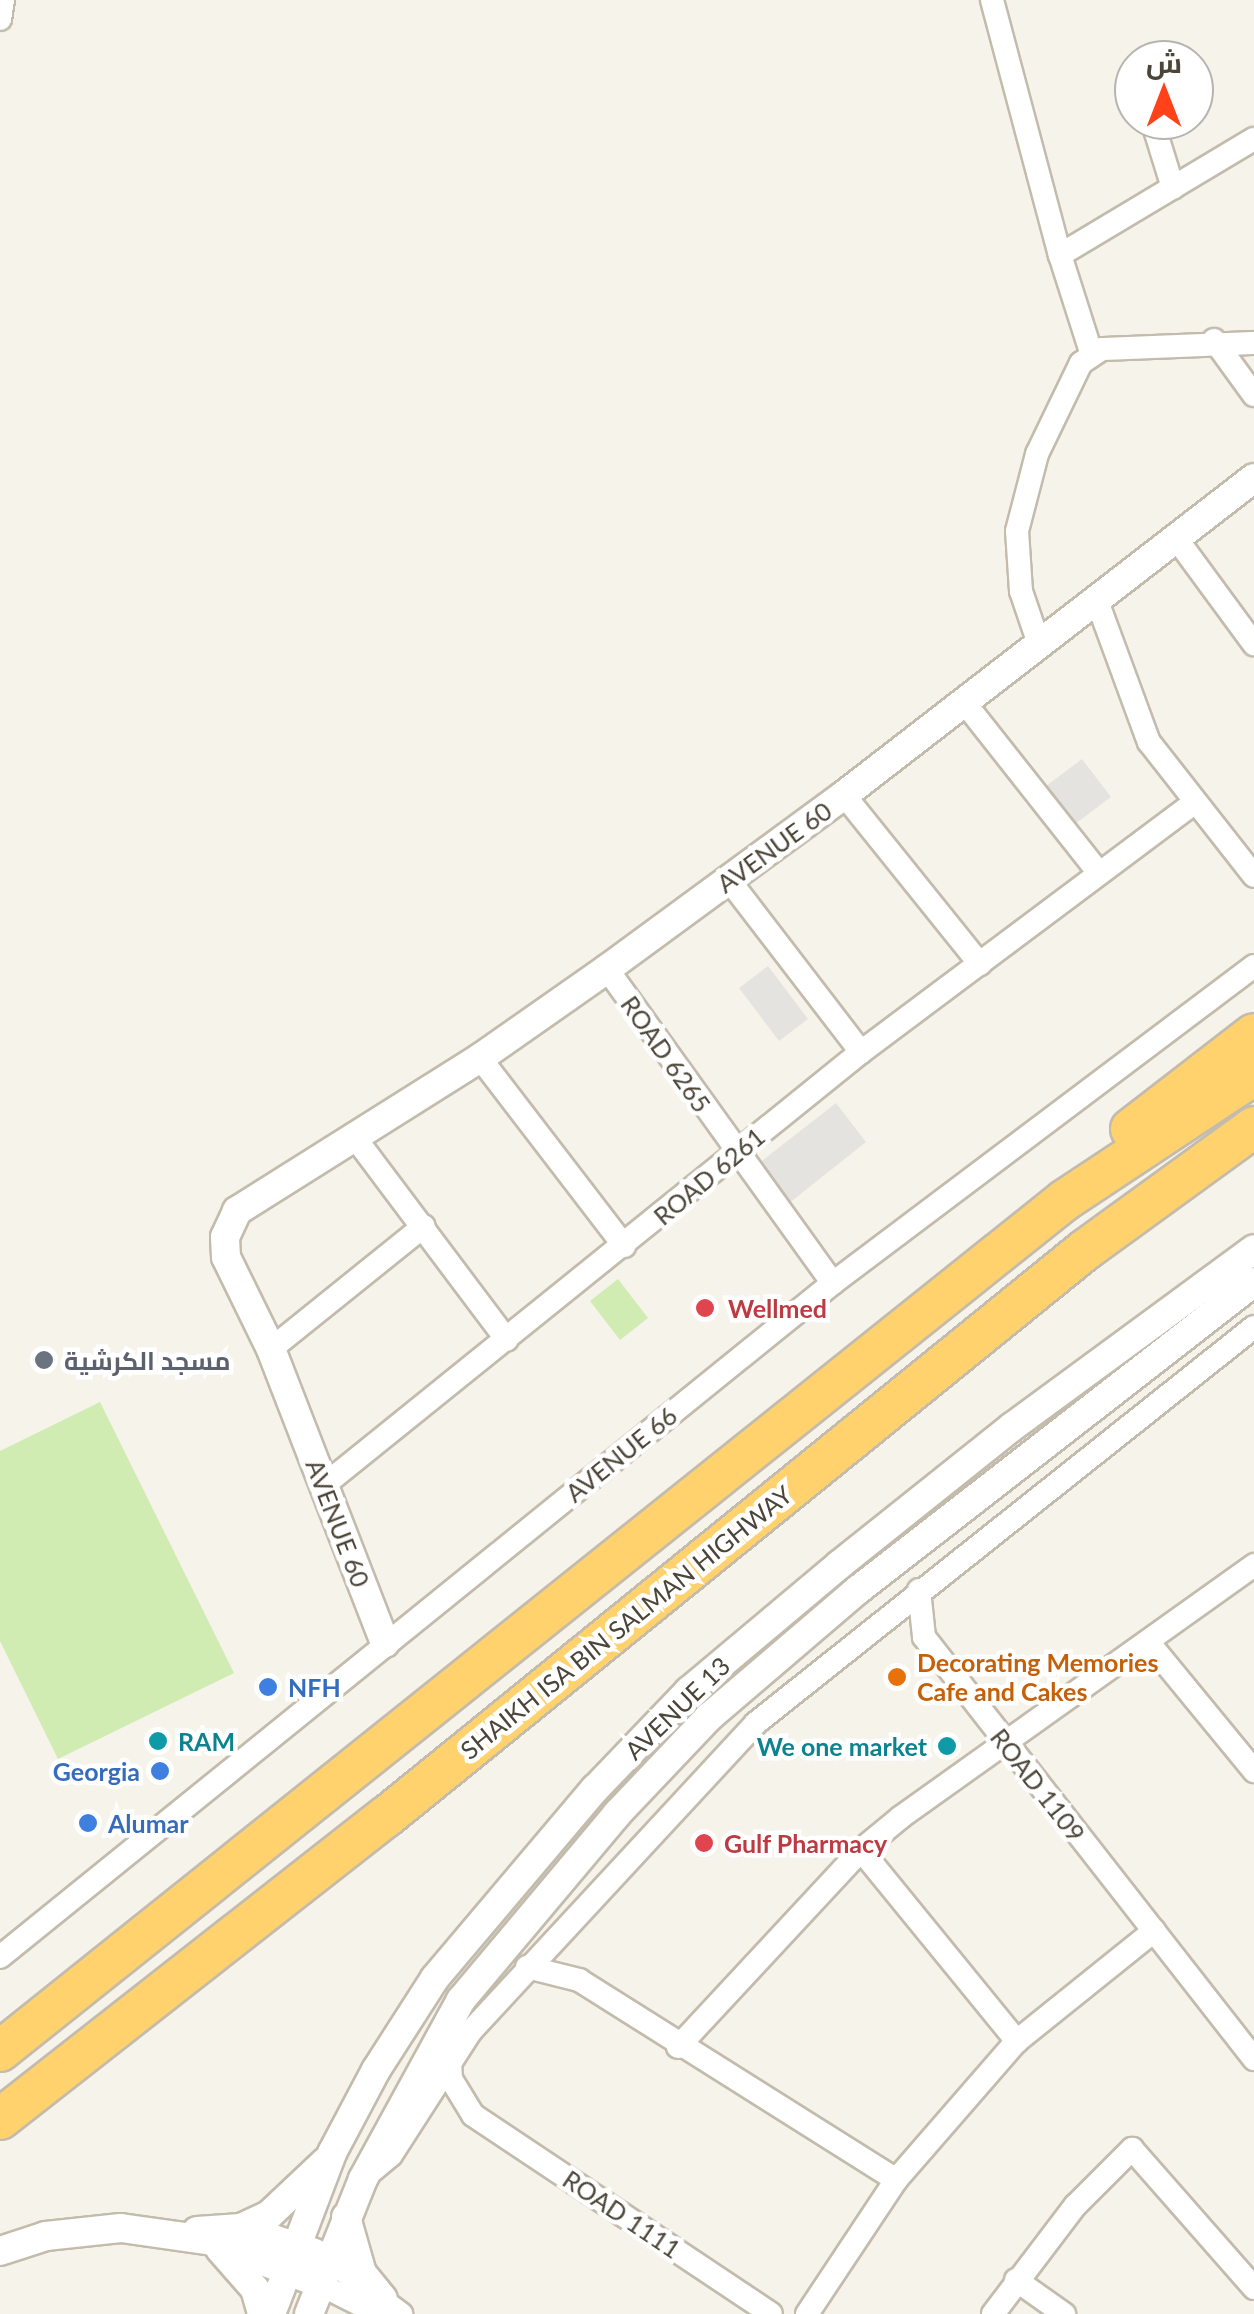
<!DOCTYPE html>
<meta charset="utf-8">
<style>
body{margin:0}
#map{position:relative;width:1254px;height:2314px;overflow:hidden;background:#f6f3eb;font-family:Lato,Cairo,sans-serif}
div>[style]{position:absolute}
.green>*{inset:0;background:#d0ecb2}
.parking>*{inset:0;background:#e5e3df}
.roads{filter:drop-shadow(2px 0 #c3bbac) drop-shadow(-2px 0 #c3bbac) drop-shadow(0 2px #c3bbac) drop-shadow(0 -2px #c3bbac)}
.minor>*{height:22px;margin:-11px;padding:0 11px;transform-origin:11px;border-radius:11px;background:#fff}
.tertiary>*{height:28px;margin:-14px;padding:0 14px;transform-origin:14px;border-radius:14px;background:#fff}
.motorway>*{height:40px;margin:-20px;padding:0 20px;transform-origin:20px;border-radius:20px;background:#ffd26d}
.dots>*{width:28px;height:28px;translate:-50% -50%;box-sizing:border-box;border:5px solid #fff;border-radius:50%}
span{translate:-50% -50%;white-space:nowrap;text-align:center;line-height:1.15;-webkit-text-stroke:9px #fff;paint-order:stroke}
.street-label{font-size:25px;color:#4b4438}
.health-label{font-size:25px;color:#be3a42;font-weight:700}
.left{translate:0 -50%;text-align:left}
.worship-label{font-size:25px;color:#5b616d;font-weight:700}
.food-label{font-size:25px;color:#c56008;font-weight:700}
.shop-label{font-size:25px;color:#366cbe;font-weight:700}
.right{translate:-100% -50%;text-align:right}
.culture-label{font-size:25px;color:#0d838f;font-weight:700}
.north{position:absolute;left:1114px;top:40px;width:100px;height:100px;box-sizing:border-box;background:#fff;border:2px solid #b7b4af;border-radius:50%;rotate:0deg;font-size:28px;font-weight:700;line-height:40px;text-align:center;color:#4b4438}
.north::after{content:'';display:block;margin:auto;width:35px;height:45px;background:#ff4219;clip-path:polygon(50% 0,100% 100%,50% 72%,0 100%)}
</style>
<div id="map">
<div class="green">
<i style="clip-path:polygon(618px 1279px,648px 1318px,620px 1340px,590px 1301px)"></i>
<i style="clip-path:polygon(100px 1402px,234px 1673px,58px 1759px,0 1641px,0 1451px)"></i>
</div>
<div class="parking">
<i style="clip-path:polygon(1082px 759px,1111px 797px,1071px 827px,1042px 789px)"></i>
<i style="clip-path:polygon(768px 966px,808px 1019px,779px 1041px,739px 988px)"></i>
<i style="clip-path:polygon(836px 1103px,866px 1142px,788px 1204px,758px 1164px)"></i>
</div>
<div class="roads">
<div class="minor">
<i style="left:992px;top:0;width:264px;rotate:75.1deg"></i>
<i style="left:0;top:19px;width:19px;rotate:-81deg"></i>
<i style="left:1152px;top:120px;width:71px;rotate:72.8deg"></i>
<i style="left:1214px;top:340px;width:68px;rotate:54deg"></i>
<i style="left:1091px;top:352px;width:102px;rotate:-107.7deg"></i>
<i style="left:1060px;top:255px;width:226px;rotate:-30.9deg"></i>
<i style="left:1176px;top:538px;width:132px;rotate:53.7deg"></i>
<i style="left:1097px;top:601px;width:150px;rotate:69.8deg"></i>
<i style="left:1149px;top:742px;width:170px;rotate:51.9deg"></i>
<i style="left:1039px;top:644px;width:56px;rotate:-108.8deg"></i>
<i style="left:1021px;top:591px;width:60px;rotate:-93.8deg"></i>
<i style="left:1017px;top:531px;width:80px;rotate:-75.4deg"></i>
<i style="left:1037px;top:454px;width:101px;rotate:-64.2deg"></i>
<i style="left:1081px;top:363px;width:25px;rotate:-34deg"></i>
<i style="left:1102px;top:349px;width:152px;rotate:-2.3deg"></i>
<i style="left:964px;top:702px;width:218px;rotate:51.7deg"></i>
<i style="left:844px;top:795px;width:217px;rotate:51.2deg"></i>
<i style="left:729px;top:880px;width:217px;rotate:52.5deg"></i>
<i style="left:607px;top:969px;width:387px;rotate:54.3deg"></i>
<i style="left:480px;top:1058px;width:237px;rotate:52.5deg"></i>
<i style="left:353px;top:1135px;width:256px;rotate:53.1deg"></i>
<i style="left:271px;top:1349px;width:196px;rotate:-38.8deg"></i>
<i style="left:323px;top:1486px;width:691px;rotate:-38.89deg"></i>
<i style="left:861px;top:1052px;width:414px;rotate:-36.8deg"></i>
<i style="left:919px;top:1590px;width:47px;rotate:83.9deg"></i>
<i style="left:924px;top:1637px;width:536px;rotate:51.97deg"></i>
<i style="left:1149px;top:1643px;width:166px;rotate:50.6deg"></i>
<i style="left:861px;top:1850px;width:247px;rotate:50.8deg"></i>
<i style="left:0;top:1957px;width:1072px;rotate:-38.98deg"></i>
<i style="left:833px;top:1283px;width:527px;rotate:-36.98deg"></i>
<i style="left:527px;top:1967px;width:54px;rotate:14deg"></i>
<i style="left:579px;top:1980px;width:375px;rotate:32.2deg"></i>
<i style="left:678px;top:2047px;width:269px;rotate:-47.1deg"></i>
<i style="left:861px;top:1850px;width:52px;rotate:-39.5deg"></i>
<i style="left:901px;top:1817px;width:434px;rotate:-35.5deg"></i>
<i style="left:450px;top:2061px;width:18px;rotate:87deg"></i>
<i style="left:451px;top:2079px;width:42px;rotate:58.6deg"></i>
<i style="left:473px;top:2115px;width:358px;rotate:33.7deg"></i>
<i style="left:373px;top:2170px;width:23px;rotate:-40deg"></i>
<i style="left:391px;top:2155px;width:148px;rotate:-57.2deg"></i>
<i style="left:471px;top:2031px;width:420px;rotate:-47.2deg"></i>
<i style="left:756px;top:1723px;width:636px;rotate:-38.49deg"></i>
<i style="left:330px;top:2261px;width:89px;rotate:36.7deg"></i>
<i style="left:1016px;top:2280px;width:59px;rotate:35.3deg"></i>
<i style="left:321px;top:2285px;width:65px;rotate:26.6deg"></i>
<i style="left:807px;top:2314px;width:161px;rotate:-56.4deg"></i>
<i style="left:896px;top:2180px;width:184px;rotate:-49deg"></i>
<i style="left:1017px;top:2041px;width:176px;rotate:-38.8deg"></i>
<i style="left:993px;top:2314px;width:136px;rotate:-52.8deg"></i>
<i style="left:1075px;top:2206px;width:81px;rotate:-45deg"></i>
<i style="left:1132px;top:2149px;width:185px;rotate:48.7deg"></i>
</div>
<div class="tertiary">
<i style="left:385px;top:1643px;width:315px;rotate:-111.2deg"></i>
<i style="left:271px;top:1349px;width:102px;rotate:-116.1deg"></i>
<i style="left:226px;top:1257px;width:20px;rotate:-93deg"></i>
<i style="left:225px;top:1237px;width:29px;rotate:-65deg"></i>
<i style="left:237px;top:1211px;width:287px;rotate:-32.2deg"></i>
<i style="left:480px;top:1058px;width:155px;rotate:-35deg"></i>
<i style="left:607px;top:969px;width:294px;rotate:-36.3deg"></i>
<i style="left:844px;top:795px;width:518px;rotate:-37.71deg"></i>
<i style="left:346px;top:2217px;width:58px;rotate:74.1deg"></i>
<i style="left:362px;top:2273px;width:33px;rotate:51deg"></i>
<i style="left:241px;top:2228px;width:78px;rotate:18.7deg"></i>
<i style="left:197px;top:2231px;width:44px;rotate:-3.9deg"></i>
<i style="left:241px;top:2228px;width:31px;rotate:-25deg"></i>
<i style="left:269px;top:2215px;width:77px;rotate:-43.4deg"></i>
<i style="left:220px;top:2249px;width:53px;rotate:48.8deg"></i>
<i style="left:255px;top:2289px;width:26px;rotate:74deg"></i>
<i style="left:0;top:2251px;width:48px;rotate:-18.1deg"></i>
<i style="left:46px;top:2236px;width:75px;rotate:-6.1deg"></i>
<i style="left:121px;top:2228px;width:92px;rotate:8.1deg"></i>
<i style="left:212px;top:2241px;width:101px;rotate:21.5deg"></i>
<i style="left:271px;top:2314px;width:172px;rotate:-69.2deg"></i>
<i style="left:332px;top:2153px;width:94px;rotate:-62.1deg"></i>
<i style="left:376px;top:2070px;width:109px;rotate:-57.3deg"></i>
<i style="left:435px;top:1978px;width:248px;rotate:-49.8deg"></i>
<i style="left:595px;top:1789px;width:136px;rotate:-46.2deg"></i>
<i style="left:689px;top:1691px;width:196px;rotate:-40deg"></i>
<i style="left:839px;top:1565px;width:221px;rotate:-38.6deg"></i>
<i style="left:1012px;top:1427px;width:300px;rotate:-36.3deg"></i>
<i style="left:309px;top:2314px;width:145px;rotate:-68.2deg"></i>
<i style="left:363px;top:2179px;width:204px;rotate:-61.3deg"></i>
<i style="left:461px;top:2000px;width:243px;rotate:-50deg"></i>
<i style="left:617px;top:1814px;width:134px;rotate:-46.5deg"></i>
<i style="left:709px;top:1717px;width:197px;rotate:-40.5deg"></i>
<i style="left:859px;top:1589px;width:500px;rotate:-37.85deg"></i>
</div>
<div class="motorway">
<i style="left:1131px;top:1129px;width:155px;rotate:-37.7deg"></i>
<i style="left:0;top:2051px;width:1363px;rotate:-38.63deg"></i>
<i style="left:1065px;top:1200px;width:227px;rotate:-33.5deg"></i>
<i style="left:0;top:2119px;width:492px;rotate:-38.1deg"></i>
<i style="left:387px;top:1816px;width:899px;rotate:-39.04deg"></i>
<i style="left:1085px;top:1250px;width:209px;rotate:-36deg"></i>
</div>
</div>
<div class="dots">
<i style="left:705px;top:1308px;background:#e0444e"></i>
<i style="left:44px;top:1360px;background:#6b7280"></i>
<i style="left:897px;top:1677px;background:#e8710a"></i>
<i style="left:268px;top:1687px;background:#3f7fe0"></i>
<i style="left:158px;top:1741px;background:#0f9aa8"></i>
<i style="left:947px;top:1746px;background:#0f9aa8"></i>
<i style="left:160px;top:1771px;background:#3f7fe0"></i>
<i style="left:88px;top:1823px;background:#3f7fe0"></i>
<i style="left:704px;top:1843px;background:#e0444e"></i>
</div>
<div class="street-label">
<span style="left:774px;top:847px;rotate:-36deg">AVENUE 60</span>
<span style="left:666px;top:1054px;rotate:55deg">ROAD 6265</span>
<span style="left:709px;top:1176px;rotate:-40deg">ROAD 6261</span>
<span style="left:621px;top:1454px;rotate:-39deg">AVENUE 66</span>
<span style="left:338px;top:1523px;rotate:69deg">AVENUE 60</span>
<span style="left:626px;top:1622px;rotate:-39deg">SHAIKH ISA BIN SALMAN HIGHWAY</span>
<span style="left:677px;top:1708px;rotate:-44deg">AVENUE 13</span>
<span style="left:1038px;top:1785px;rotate:52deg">ROAD 1109</span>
<span style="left:622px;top:2214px;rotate:34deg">ROAD 1111</span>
</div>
<div class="health-label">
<span class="left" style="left:728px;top:1308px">Wellmed</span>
<span class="left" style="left:724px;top:1843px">Gulf Pharmacy</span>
</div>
<div class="worship-label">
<span class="left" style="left:64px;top:1360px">مسجد الكرشية</span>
</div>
<div class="food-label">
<span class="left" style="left:917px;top:1677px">Decorating Memories<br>Cafe and Cakes</span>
</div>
<div class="shop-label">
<span class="left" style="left:288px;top:1687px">NFH</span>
<span class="right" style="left:140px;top:1771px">Georgia</span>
<span class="left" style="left:108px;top:1823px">Alumar</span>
</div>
<div class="culture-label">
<span class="left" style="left:178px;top:1741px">RAM</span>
<span class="right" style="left:927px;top:1746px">We one market</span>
</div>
<div class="north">ش</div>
</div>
